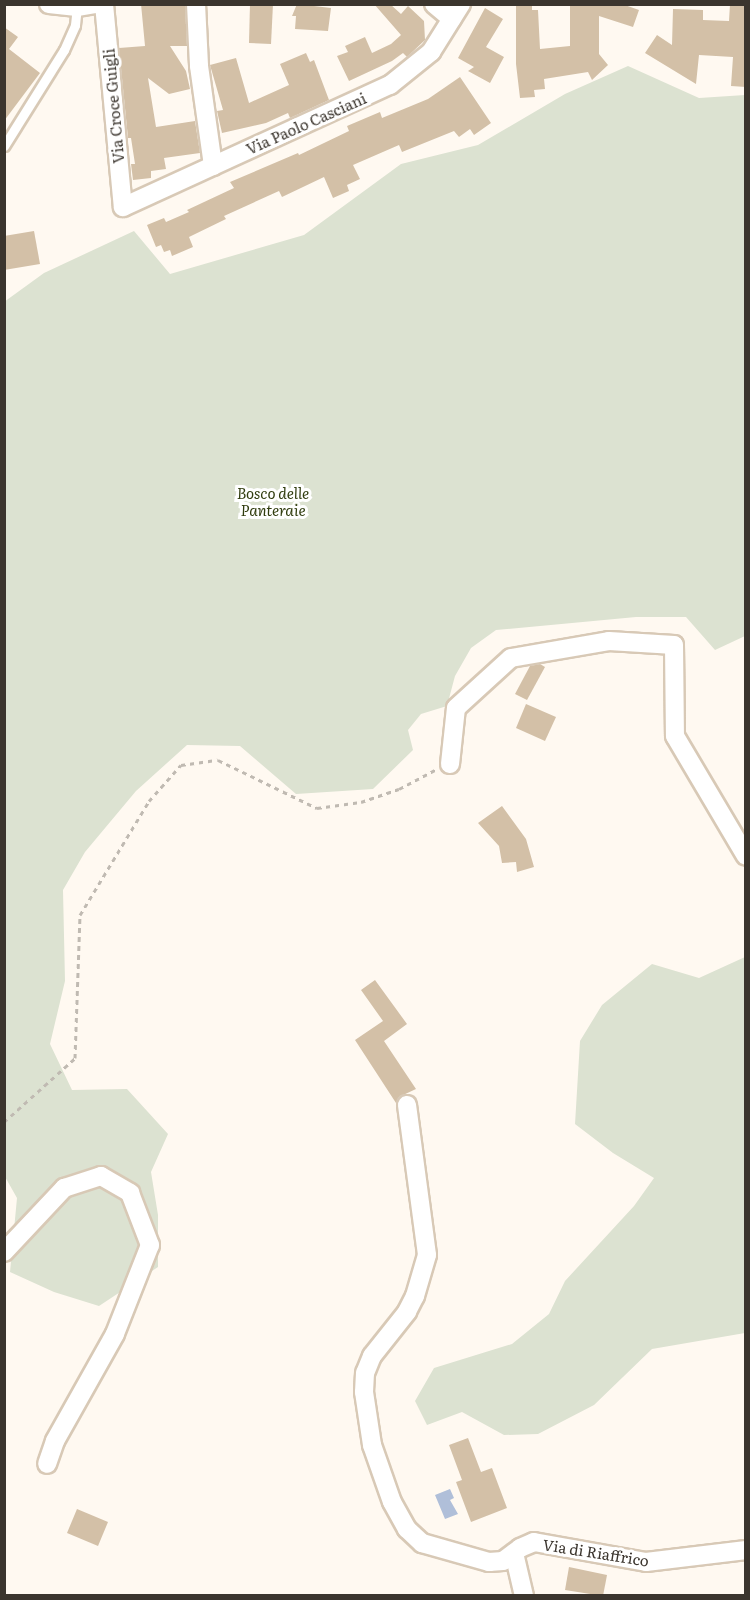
<!DOCTYPE html>
<style>
body{margin:0}
#map{position:relative;width:750px;height:1600px;overflow:hidden;background:#fff9f1;font-family:Literata,serif}
div>[style]{position:absolute}
.green>*{inset:0;background:#dce2d1}
.water>*{inset:0;background:#b0bfd9}
.building>*{inset:0;background:#d3c0a7}
.path>*{height:3px;margin-top:-1.5px;transform-origin:0;background:repeating-linear-gradient(90deg,#c0bab2 0 4.5px,transparent 0 9px)}
.roads{filter:drop-shadow(2px 0 #d8c9b6) drop-shadow(-2px 0 #d8c9b6) drop-shadow(0 2px #d8c9b6) drop-shadow(0 -2px #d8c9b6)}
.service>*{height:9px;margin:-4.5px;padding:0 4.5px;transform-origin:4.5px;border-radius:4.5px;background:#fff}
.minor>*{height:18px;margin:-9px;padding:0 9px;transform-origin:9px;border-radius:9px;background:#fff}
span{translate:-50% -50%;white-space:nowrap;text-align:center;line-height:1.15;-webkit-text-stroke:6px #fff;paint-order:stroke}
.street-label{font-size:15px;color:#3b352e}
.park-label{font-size:15px;color:#313d0f;font-style:italic}
.frame{position:absolute;inset:0;border:6px solid #3b352e;pointer-events:none}
</style>
<div id="map">
<div class="green">
<i style="clip-path:polygon(628px 66px,699px 98px,745px 95px,745px 636px,715px 650px,686px 617px,636px 617px,496px 630px,471px 648px,455px 676px,447px 706px,421px 714px,408px 730px,413px 750px,373px 789px,296px 794px,240px 746px,187px 745px,136px 791px,85px 852px,63px 890px,65px 981px,50px 1044px,72px 1090px,127px 1089px,168px 1134px,151px 1172px,158px 1215px,158px 1267px,99px 1306px,54px 1292px,10px 1272px,17px 1198px,4px 1175px,4px 302px,44px 273px,134px 231px,170px 274px,304px 235px,401px 164px,478px 145px,565px 94px)"></i>
<i style="clip-path:polygon(745px 957px,745px 1333px,652px 1349px,594px 1405px,538px 1434px,504px 1435px,462px 1412px,427px 1425px,415px 1401px,434px 1368px,512px 1344px,549px 1314px,565px 1281px,634px 1206px,654px 1178px,613px 1153px,575px 1124px,580px 1041px,602px 1005px,652px 964px,699px 978px)"></i>
</div>
<div class="water">
<i style="clip-path:polygon(450px 1489px,454px 1498px,450px 1500px,458px 1514px,445px 1519px,435px 1495px)"></i>
</div>
<div class="building">
<i style="clip-path:polygon(141px 4px,185px 4px,187px 46px,170px 46px,186px 71px,190px 89px,169px 94px,148px 78px,156px 127px,195px 121px,200px 153px,164px 158px,166px 169px,151px 171px,151px 178px,133px 180px,131px 164px,135px 164px,131px 138px,128px 138px,119px 48px,145px 46px)"></i>
<i style="clip-path:polygon(250px 4px,273px 4px,271px 44px,249px 43px)"></i>
<i style="clip-path:polygon(297px 4px,331px 8px,328px 31px,295px 29px,296px 16px,292px 16px)"></i>
<i style="clip-path:polygon(374px 4px,390px 4px,401px 14px,408px 6px,424px 21px,425px 40px,407px 57px,403px 53px,392px 61px,349px 81px,337px 56px,348px 52px,345px 46px,365px 37px,372px 53px,391px 44px,401px 35px)"></i>
<i style="clip-path:polygon(516px 4px,532px 4px,532px 10px,538px 10px,540px 49px,570px 46px,570px 4px,622px 4px,639px 10px,633px 27px,599px 16px,599px 54px,608px 65px,592px 80px,588px 72px,544px 79px,545px 89px,534px 90px,535px 97px,520px 98px,516px 64px)"></i>
<i style="clip-path:polygon(730px 4px,746px 4px,746px 87px,731px 86px,733px 57px,699px 55px,696px 84px,645px 53px,657px 35px,672px 45px,673px 9px,703px 10px,703px 20px,729px 21px)"></i>
<i style="clip-path:polygon(485px 8px,503px 19px,486px 47px,504px 57px,490px 83px,468px 71px,474px 67px,458px 58px)"></i>
<i style="clip-path:polygon(4px 27px,18px 37px,9px 49px,40px 73px,4px 121px)"></i>
<i style="clip-path:polygon(306px 53px,310px 62px,314px 60px,329px 100px,290px 118px,288px 113px,266px 123px,222px 133px,217px 111px,223px 110px,210px 65px,236px 58px,249px 103px,289px 85px,280px 64px)"></i>
<i style="clip-path:polygon(460px 77px,491px 123px,474px 135px,470px 129px,459px 137px,454px 131px,402px 152px,399px 145px,353px 165px,360px 179px,347px 185px,349px 191px,333px 198px,324px 177px,282px 197px,279px 191px,224px 216px,226px 219px,189px 237px,193px 247px,172px 256px,170px 250px,164px 252px,161px 245px,156px 247px,147px 225px,164px 218px,166px 222px,189px 212px,187px 210px,234px 188px,230px 182px,298px 153px,299px 155px,349px 131px,347px 126px,380px 112px,382px 118px,428px 99px)"></i>
<i style="clip-path:polygon(34px 231px,40px 264px,4px 270px,4px 236px)"></i>
<i style="clip-path:polygon(540px 664px,545px 667px,527px 700px,515px 694px,530px 666px)"></i>
<i style="clip-path:polygon(526px 704px,556px 717px,545px 741px,516px 728px)"></i>
<i style="clip-path:polygon(502px 806px,526px 839px,534px 867px,517px 872px,516px 862px,502px 863px,499px 846px,478px 823px)"></i>
<i style="clip-path:polygon(375px 980px,407px 1024px,384px 1041px,416px 1089px,401px 1096px,396px 1103px,355px 1040px,383px 1021px,361px 990px)"></i>
<i style="clip-path:polygon(468px 1438px,481px 1472px,492px 1468px,507px 1508px,471px 1522px,456px 1482px,462px 1480px,449px 1445px)"></i>
<i style="clip-path:polygon(77px 1509px,108px 1522px,98px 1546px,67px 1533px)"></i>
<i style="clip-path:polygon(569px 1567px,607px 1575px,603px 1596px,565px 1590px)"></i>
</div>
<div class="path">
<i style="left:4px;top:1122px;width:96px;rotate:-42deg"></i>
<i style="left:75px;top:1058px;width:143px;rotate:-88deg"></i>
<i style="left:80px;top:915px;width:133px;rotate:-58.8deg"></i>
<i style="left:149px;top:801px;width:48px;rotate:-48.4deg"></i>
<i style="left:181px;top:765px;width:37px;rotate:-8deg"></i>
<i style="left:218px;top:760px;width:110px;rotate:25.9deg"></i>
<i style="left:317px;top:808px;width:44px;rotate:-7.8deg"></i>
<i style="left:361px;top:802px;width:40px;rotate:-18.9deg"></i>
<i style="left:399px;top:789px;width:43px;rotate:-27.8deg"></i>
</div>
<div class="roads">
<div class="service">
<i style="left:4px;top:146px;width:113px;rotate:-58deg"></i>
<i style="left:64px;top:50px;width:27px;rotate:-66deg"></i>
<i style="left:75px;top:25px;width:18px;rotate:-84deg"></i>
</div>
<div class="minor">
<i style="left:49px;top:4px;width:28px;rotate:6deg"></i>
<i style="left:77px;top:7px;width:18px;rotate:-9deg"></i>
<i style="left:104px;top:4px;width:204px;rotate:84.7deg"></i>
<i style="left:123px;top:207px;width:294px;rotate:-24.6deg"></i>
<i style="left:390px;top:85px;width:53px;rotate:-38.8deg"></i>
<i style="left:431px;top:52px;width:57px;rotate:-58deg"></i>
<i style="left:196px;top:4px;width:62px;rotate:87.2deg"></i>
<i style="left:199px;top:66px;width:101px;rotate:82deg"></i>
<i style="left:434px;top:4px;width:23px;rotate:40deg"></i>
<i style="left:450px;top:764px;width:56px;rotate:-83.9deg"></i>
<i style="left:456px;top:708px;width:74px;rotate:-42.3deg"></i>
<i style="left:511px;top:658px;width:99px;rotate:-9.8deg"></i>
<i style="left:609px;top:641px;width:65px;rotate:3.5deg"></i>
<i style="left:674px;top:645px;width:91px;rotate:89.4deg"></i>
<i style="left:675px;top:736px;width:139px;rotate:59.4deg"></i>
<i style="left:407px;top:1105px;width:151px;rotate:82.4deg"></i>
<i style="left:427px;top:1255px;width:43px;rotate:106.3deg"></i>
<i style="left:415px;top:1296px;width:18px;rotate:117deg"></i>
<i style="left:407px;top:1312px;width:56px;rotate:128.5deg"></i>
<i style="left:372px;top:1356px;width:18px;rotate:112deg"></i>
<i style="left:365px;top:1373px;width:19px;rotate:93deg"></i>
<i style="left:364px;top:1392px;width:54px;rotate:81.4deg"></i>
<i style="left:372px;top:1445px;width:60px;rotate:70.7deg"></i>
<i style="left:392px;top:1502px;width:31px;rotate:61deg"></i>
<i style="left:407px;top:1529px;width:21px;rotate:43deg"></i>
<i style="left:422px;top:1543px;width:70px;rotate:15.8deg"></i>
<i style="left:489px;top:1562px;width:14px;rotate:-4deg"></i>
<i style="left:503px;top:1561px;width:21px;rotate:-37deg"></i>
<i style="left:520px;top:1548px;width:15px;rotate:-23deg"></i>
<i style="left:534px;top:1542px;width:114px;rotate:10.1deg"></i>
<i style="left:646px;top:1562px;width:101px;rotate:-6.8deg"></i>
<i style="left:4px;top:1252px;width:88px;rotate:-46.8deg"></i>
<i style="left:64px;top:1188px;width:39px;rotate:-18deg"></i>
<i style="left:101px;top:1176px;width:34px;rotate:30deg"></i>
<i style="left:130px;top:1193px;width:56px;rotate:69deg"></i>
<i style="left:150px;top:1245px;width:96px;rotate:111.5deg"></i>
<i style="left:115px;top:1334px;width:123px;rotate:119.3deg"></i>
<i style="left:55px;top:1441px;width:24px;rotate:109deg"></i>
<i style="left:514px;top:1553px;width:44px;rotate:76.9deg"></i>
</div>
</div>
<div class="street-label">
<span style="left:113px;top:106px;rotate:-95deg">Via Croce Guigli</span>
<span style="left:306px;top:123px;rotate:-24deg">Via Paolo Casciani</span>
<span style="left:596px;top:1552px;rotate:9deg">Via di Riaffrico</span>
</div>
<div class="park-label">
<span style="left:273px;top:501px">Bosco delle<br>Panteraie</span>
</div>
<div class="frame"></div>
</div>
